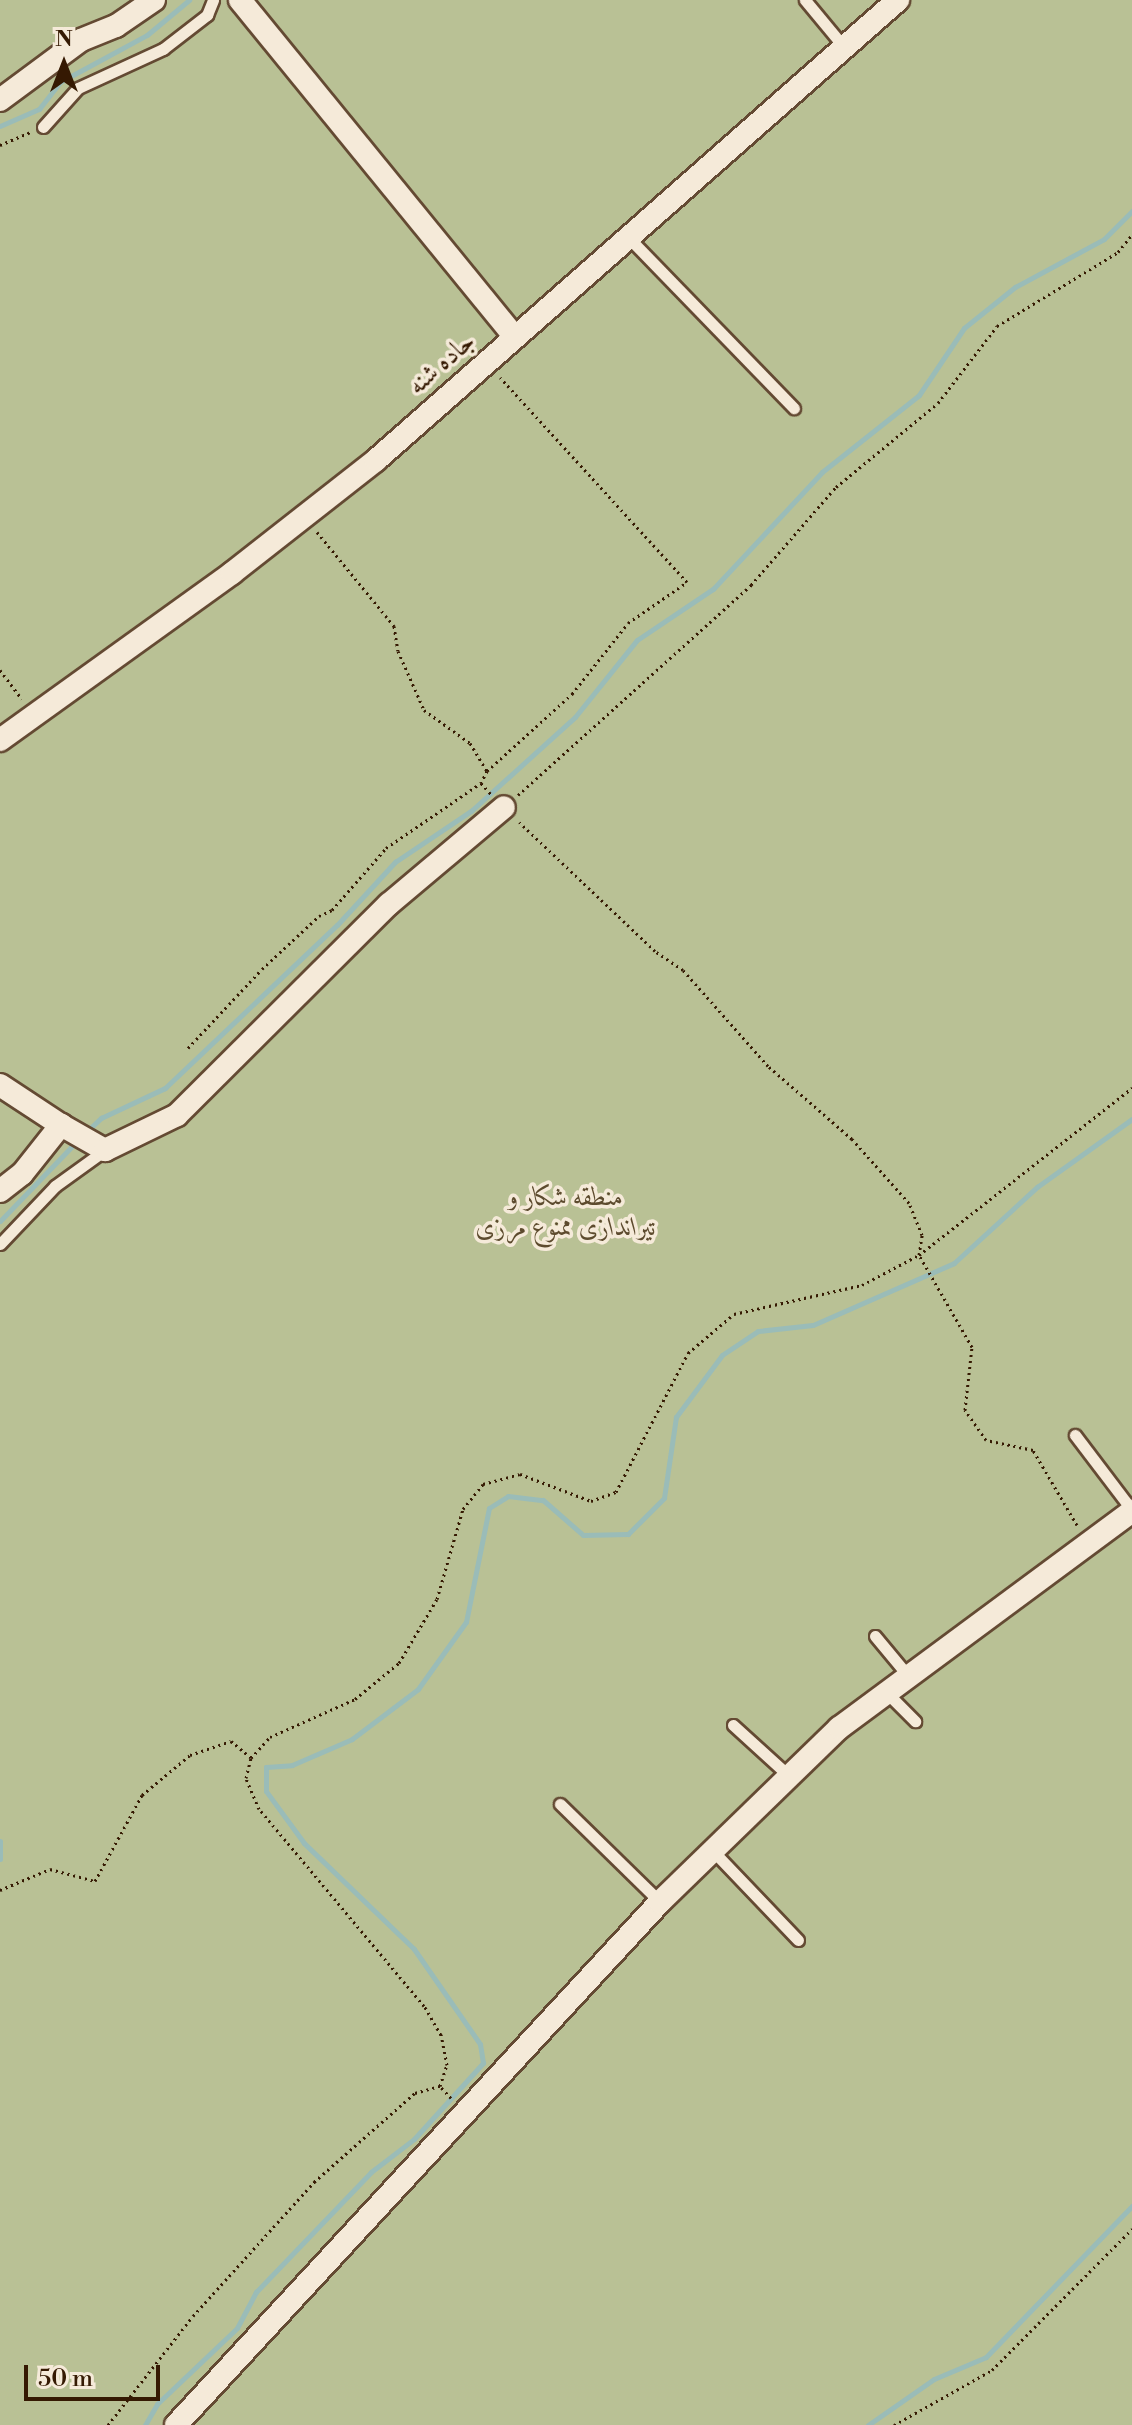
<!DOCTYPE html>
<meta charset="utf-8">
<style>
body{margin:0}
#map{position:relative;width:1132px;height:2425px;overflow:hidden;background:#f0dec5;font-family:"Libre Bodoni",Amiri,serif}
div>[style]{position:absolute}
.green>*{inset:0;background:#b9c195}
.stream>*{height:5px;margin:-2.5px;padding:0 2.5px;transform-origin:2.5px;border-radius:2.5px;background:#9abcb8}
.path>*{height:3px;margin-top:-1.5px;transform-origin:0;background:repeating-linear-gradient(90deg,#351902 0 2px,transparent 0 6px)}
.roads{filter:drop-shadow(2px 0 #644a33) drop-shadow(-2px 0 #644a33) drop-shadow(0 2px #644a33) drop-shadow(0 -2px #644a33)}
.lane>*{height:11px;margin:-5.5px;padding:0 5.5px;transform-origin:5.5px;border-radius:5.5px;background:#f5ead9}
.street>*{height:22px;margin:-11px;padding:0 11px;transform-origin:11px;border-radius:11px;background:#f5ead9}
span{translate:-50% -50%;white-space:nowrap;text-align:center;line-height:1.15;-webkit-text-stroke:7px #f5ead9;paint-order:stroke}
.street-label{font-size:26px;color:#351902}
.park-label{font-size:26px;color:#5d4b2e;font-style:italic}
.north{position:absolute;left:24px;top:24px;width:80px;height:80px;-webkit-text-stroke:6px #f5ead9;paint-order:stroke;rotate:0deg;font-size:22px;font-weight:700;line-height:32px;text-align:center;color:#351902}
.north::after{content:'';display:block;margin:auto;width:28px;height:36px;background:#351902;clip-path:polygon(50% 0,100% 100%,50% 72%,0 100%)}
.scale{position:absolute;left:24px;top:2365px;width:136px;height:36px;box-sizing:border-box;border:4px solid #351902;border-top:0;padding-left:10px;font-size:24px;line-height:28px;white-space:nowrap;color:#351902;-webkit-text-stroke:6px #f5ead9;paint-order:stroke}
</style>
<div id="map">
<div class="green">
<i style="clip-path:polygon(0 0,1132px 0,1132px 2425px,0 2425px)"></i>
</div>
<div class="stream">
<i style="left:0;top:126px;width:43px;rotate:-23.6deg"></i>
<i style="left:39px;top:109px;width:34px;rotate:-52deg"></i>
<i style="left:60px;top:82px;width:99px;rotate:-28.4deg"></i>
<i style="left:147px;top:35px;width:55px;rotate:-39.8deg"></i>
<i style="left:86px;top:1132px;width:21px;rotate:-43deg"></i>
<i style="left:101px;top:1118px;width:71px;rotate:-25.1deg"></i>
<i style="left:165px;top:1088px;width:237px;rotate:-43.5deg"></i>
<i style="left:337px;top:925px;width:86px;rotate:-47.4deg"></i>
<i style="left:395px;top:862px;width:92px;rotate:-33.9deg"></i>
<i style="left:471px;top:811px;width:140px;rotate:-42.1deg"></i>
<i style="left:575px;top:717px;width:99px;rotate:-51.2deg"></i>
<i style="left:637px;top:640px;width:92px;rotate:-33.9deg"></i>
<i style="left:713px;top:589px;width:160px;rotate:-47deg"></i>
<i style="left:822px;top:472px;width:124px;rotate:-38.4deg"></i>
<i style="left:919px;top:395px;width:81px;rotate:-56.1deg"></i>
<i style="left:964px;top:328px;width:65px;rotate:-38.8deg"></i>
<i style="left:1015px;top:287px;width:101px;rotate:-28.3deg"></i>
<i style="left:1104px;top:239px;width:40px;rotate:-45deg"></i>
<i style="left:0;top:1221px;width:110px;rotate:-46.1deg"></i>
<i style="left:0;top:1841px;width:18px;rotate:90deg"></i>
<i style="left:145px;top:2425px;width:24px;rotate:-60deg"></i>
<i style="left:157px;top:2404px;width:110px;rotate:-43.5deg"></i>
<i style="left:237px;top:2328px;width:41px;rotate:-62.2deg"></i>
<i style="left:256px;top:2292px;width:166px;rotate:-46.2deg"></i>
<i style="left:371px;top:2172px;width:54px;rotate:-37.5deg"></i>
<i style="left:414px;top:2139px;width:103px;rotate:-47.8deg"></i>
<i style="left:483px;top:2063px;width:19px;rotate:-99deg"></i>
<i style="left:480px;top:2044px;width:116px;rotate:-124.8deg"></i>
<i style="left:414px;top:1949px;width:153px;rotate:-136.1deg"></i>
<i style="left:304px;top:1843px;width:64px;rotate:-126.2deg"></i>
<i style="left:266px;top:1791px;width:24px;rotate:-90deg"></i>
<i style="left:266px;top:1767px;width:26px;rotate:-4deg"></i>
<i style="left:292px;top:1765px;width:65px;rotate:-23.4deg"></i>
<i style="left:352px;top:1739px;width:83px;rotate:-37.1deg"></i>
<i style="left:418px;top:1689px;width:82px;rotate:-54.4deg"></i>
<i style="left:466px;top:1622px;width:116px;rotate:-78.6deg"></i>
<i style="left:489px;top:1508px;width:22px;rotate:-32deg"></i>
<i style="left:508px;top:1496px;width:35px;rotate:7deg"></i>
<i style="left:543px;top:1500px;width:53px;rotate:41.2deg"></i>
<i style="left:583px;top:1535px;width:45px;rotate:-1.3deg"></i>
<i style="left:628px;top:1534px;width:51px;rotate:-45deg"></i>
<i style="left:664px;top:1498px;width:82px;rotate:-81.6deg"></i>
<i style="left:676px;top:1417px;width:77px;rotate:-53.4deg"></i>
<i style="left:722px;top:1355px;width:43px;rotate:-33.7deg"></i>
<i style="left:758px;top:1331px;width:55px;rotate:-6.2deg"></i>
<i style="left:813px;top:1325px;width:154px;rotate:-23.7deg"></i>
<i style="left:954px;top:1263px;width:113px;rotate:-42.5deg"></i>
<i style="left:1037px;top:1187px;width:117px;rotate:-35.6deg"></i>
<i style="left:868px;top:2425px;width:80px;rotate:-34.9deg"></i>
<i style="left:934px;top:2379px;width:56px;rotate:-22.9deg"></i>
<i style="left:986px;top:2357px;width:210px;rotate:-46deg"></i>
</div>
<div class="path">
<i style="left:0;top:145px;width:33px;rotate:-23deg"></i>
<i style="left:317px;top:532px;width:122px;rotate:50.7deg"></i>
<i style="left:394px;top:626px;width:25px;rotate:81deg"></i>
<i style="left:398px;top:651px;width:64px;rotate:66.2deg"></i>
<i style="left:424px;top:710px;width:57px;rotate:35.7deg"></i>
<i style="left:470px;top:743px;width:33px;rotate:59deg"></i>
<i style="left:487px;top:771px;width:13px;rotate:117deg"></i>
<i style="left:481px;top:783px;width:15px;rotate:48deg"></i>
<i style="left:0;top:670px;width:36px;rotate:53deg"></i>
<i style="left:487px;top:771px;width:115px;rotate:-42.2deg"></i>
<i style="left:572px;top:694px;width:90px;rotate:-51.7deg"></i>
<i style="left:628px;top:623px;width:72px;rotate:-34.8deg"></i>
<i style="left:687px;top:582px;width:277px;rotate:-132.4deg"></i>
<i style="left:518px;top:795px;width:314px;rotate:-42deg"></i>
<i style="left:751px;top:585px;width:130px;rotate:-49.1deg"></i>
<i style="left:836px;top:487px;width:132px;rotate:-39.5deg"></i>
<i style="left:938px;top:403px;width:97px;rotate:-52.5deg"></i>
<i style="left:997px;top:326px;width:142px;rotate:-31.4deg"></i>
<i style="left:1118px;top:252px;width:22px;rotate:-51deg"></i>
<i style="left:188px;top:1048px;width:108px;rotate:-46.9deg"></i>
<i style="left:262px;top:969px;width:78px;rotate:-42.9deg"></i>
<i style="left:319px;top:916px;width:14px;rotate:-25deg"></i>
<i style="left:332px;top:910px;width:82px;rotate:-48.9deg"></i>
<i style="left:386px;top:848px;width:115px;rotate:-34.4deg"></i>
<i style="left:1077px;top:1525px;width:87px;rotate:-120.4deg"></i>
<i style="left:1033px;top:1450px;width:48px;rotate:-168deg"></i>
<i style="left:986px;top:1440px;width:37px;rotate:-125deg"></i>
<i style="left:965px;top:1410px;width:63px;rotate:-83.7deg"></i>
<i style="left:972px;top:1347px;width:106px;rotate:-119.9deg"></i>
<i style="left:919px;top:1255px;width:271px;rotate:-38.1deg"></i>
<i style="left:0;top:1890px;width:54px;rotate:-22.8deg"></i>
<i style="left:50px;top:1869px;width:47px;rotate:14.9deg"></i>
<i style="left:95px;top:1881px;width:98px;rotate:-61.3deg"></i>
<i style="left:142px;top:1795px;width:62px;rotate:-39.8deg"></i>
<i style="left:190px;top:1755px;width:43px;rotate:-18.9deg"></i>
<i style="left:231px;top:1741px;width:26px;rotate:40deg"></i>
<i style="left:451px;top:2098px;width:16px;rotate:-133deg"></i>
<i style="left:440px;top:2086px;width:22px;rotate:-72deg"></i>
<i style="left:447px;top:2065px;width:31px;rotate:-101deg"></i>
<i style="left:441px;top:2035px;width:34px;rotate:-120deg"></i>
<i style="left:424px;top:2006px;width:257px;rotate:-129.9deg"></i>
<i style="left:259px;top:1809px;width:34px;rotate:-113deg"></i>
<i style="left:246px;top:1778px;width:21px;rotate:-76deg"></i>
<i style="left:251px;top:1758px;width:28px;rotate:-48deg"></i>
<i style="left:270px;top:1737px;width:93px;rotate:-24.1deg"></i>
<i style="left:355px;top:1699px;width:57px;rotate:-39.3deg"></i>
<i style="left:399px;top:1663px;width:74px;rotate:-59.3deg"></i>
<i style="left:437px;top:1599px;width:94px;rotate:-73.9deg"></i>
<i style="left:463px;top:1509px;width:32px;rotate:-51deg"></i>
<i style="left:483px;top:1484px;width:38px;rotate:-15deg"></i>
<i style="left:520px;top:1474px;width:76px;rotate:20.8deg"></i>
<i style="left:591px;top:1501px;width:27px;rotate:-20deg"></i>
<i style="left:616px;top:1492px;width:157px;rotate:-62.6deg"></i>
<i style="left:688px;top:1353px;width:60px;rotate:-40.3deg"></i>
<i style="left:734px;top:1314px;width:131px;rotate:-12.8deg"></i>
<i style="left:862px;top:1285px;width:64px;rotate:-27.8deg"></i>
<i style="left:919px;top:1255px;width:20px;rotate:-81deg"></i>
<i style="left:922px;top:1235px;width:35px;rotate:-112deg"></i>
<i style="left:909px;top:1203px;width:86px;rotate:-131.7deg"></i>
<i style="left:852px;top:1139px;width:111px;rotate:-139deg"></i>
<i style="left:768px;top:1066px;width:128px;rotate:-131.5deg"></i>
<i style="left:683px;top:970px;width:34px;rotate:-146deg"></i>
<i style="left:655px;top:951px;width:187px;rotate:-136.5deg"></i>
<i style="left:108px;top:2425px;width:138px;rotate:-52.1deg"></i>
<i style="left:193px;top:2316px;width:181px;rotate:-47.9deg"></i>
<i style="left:314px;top:2182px;width:135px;rotate:-41.4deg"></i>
<i style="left:415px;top:2093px;width:26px;rotate:-16deg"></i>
<i style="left:894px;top:2425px;width:112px;rotate:-29.3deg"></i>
<i style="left:992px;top:2370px;width:199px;rotate:-45.2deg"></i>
</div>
<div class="roads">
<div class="lane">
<i style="left:805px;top:0;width:61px;rotate:50.3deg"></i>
<i style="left:43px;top:127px;width:52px;rotate:-48.1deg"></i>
<i style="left:78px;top:88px;width:94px;rotate:-24.6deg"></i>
<i style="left:163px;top:49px;width:56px;rotate:-37.7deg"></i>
<i style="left:207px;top:15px;width:16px;rotate:-68deg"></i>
<i style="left:629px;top:238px;width:237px;rotate:45.9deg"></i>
<i style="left:0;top:1244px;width:80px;rotate:-46.5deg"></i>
<i style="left:55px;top:1186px;width:62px;rotate:-35.8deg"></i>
<i style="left:1075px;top:1435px;width:94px;rotate:52.8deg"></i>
<i style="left:875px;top:1636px;width:53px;rotate:50.3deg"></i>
<i style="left:887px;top:1693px;width:40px;rotate:45deg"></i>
<i style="left:733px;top:1725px;width:76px;rotate:42.3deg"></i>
<i style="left:560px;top:1804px;width:140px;rotate:44.4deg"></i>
<i style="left:713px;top:1851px;width:123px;rotate:46.3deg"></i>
</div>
<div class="street">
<i style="left:240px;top:0;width:435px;rotate:50.8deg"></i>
<i style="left:0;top:100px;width:101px;rotate:-36.5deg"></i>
<i style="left:81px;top:40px;width:38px;rotate:-22deg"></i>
<i style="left:116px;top:26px;width:46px;rotate:-34.4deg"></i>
<i style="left:0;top:740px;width:286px;rotate:-35.7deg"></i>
<i style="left:232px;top:573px;width:183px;rotate:-38.1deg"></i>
<i style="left:376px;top:460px;width:696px;rotate:-41.39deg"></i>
<i style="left:0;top:1085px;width:73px;rotate:33.3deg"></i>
<i style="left:0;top:1191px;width:28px;rotate:-38deg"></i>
<i style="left:22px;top:1174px;width:63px;rotate:-51.5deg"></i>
<i style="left:61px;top:1125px;width:51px;rotate:29.6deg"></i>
<i style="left:105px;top:1150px;width:80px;rotate:-25.9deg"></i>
<i style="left:177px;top:1115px;width:299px;rotate:-44.9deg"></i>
<i style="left:389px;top:904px;width:150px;rotate:-40.1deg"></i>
<i style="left:176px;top:2425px;width:713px;rotate:-47.22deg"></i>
<i style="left:660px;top:1902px;width:250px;rotate:-44.2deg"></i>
<i style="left:839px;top:1728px;width:365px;rotate:-36.5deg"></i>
</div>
</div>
<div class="street-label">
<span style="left:442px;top:364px;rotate:-41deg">جاده شنه</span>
</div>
<div class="park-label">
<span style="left:566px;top:1213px">منطقه شکار و<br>تیراندازی ممنوع مرزی</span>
</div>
<div class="north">N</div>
<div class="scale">50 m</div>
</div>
